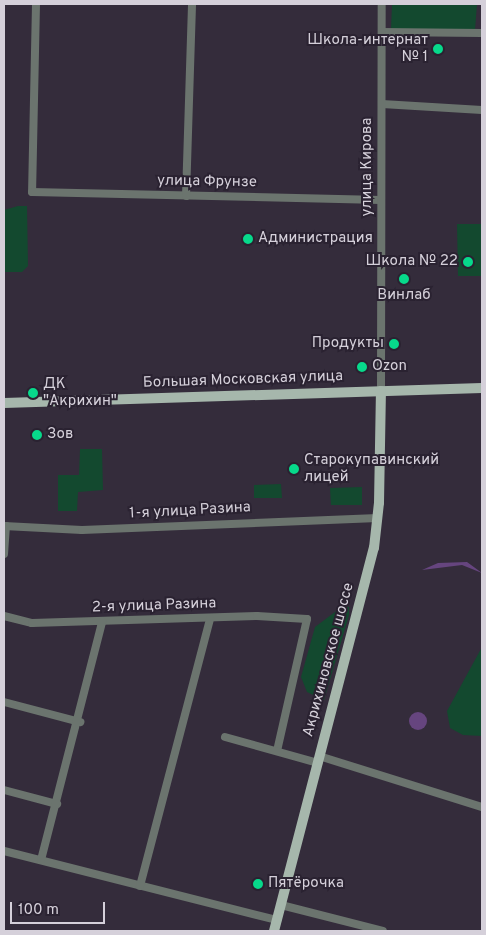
<!DOCTYPE html>
<meta charset="utf-8">
<style>
body{margin:0}
#map{position:relative;width:486px;height:935px;overflow:hidden;background:#342c3b;font-family:Overpass,sans-serif}
div>[style]{position:absolute}
.green>*{inset:0;background:#13492f}
.water>*{inset:0;background:#66457f}
.round{border-radius:50%}
.minor>*{height:8px;margin:-4px;padding:0 4px;transform-origin:4px;border-radius:4px;background:#6b746e}
.major>*{height:10px;margin:-5px;padding:0 5px;transform-origin:5px;border-radius:5px;background:#a6b7ac}
.dots>*{width:14px;height:14px;translate:-50% -50%;box-sizing:border-box;border:2px solid #2a2231;border-radius:50%}
span{translate:-50% -50%;white-space:nowrap;text-align:center;line-height:1.15;-webkit-text-stroke:4px #2a2231;paint-order:stroke}
.poi-label{font-size:15px;color:#d5d0da}
.right{translate:-100% -50%;text-align:right}
.left{translate:0 -50%;text-align:left}
.street-label{font-size:15px;color:#d5d0da}
.frame{position:absolute;inset:0;border:5px solid #d5d0da;pointer-events:none}
.scale{position:absolute;left:10px;top:902px;width:95px;height:22px;box-sizing:border-box;border:2px solid #d5d0da;border-top:0;padding-left:6px;font-size:15px;line-height:18px;white-space:nowrap;color:#d5d0da;-webkit-text-stroke:4px #2a2231;paint-order:stroke}
</style>
<div id="map">
<div class="green">
<i style="clip-path:polygon(392px 4px,477px 4px,475px 30px,391px 29px)"></i>
<i style="clip-path:polygon(18px 206px,27px 206px,28px 266px,22px 272px,4px 272px,4px 210px)"></i>
<i style="clip-path:polygon(482px 224px,482px 276px,458px 276px,457px 224px)"></i>
<i style="clip-path:polygon(80px 449px,102px 449px,103px 490px,78px 492px,77px 511px,58px 511px,58px 475px,79px 475px)"></i>
<i style="clip-path:polygon(281px 484px,282px 498px,254px 498px,254px 485px)"></i>
<i style="clip-path:polygon(362px 487px,362px 505px,331px 505px,330px 488px)"></i>
<i style="clip-path:polygon(343px 606px,349px 607px,349px 615px,324px 700px,307px 692px,301px 677px,315px 627px)"></i>
<i style="clip-path:polygon(482px 647px,482px 736px,463px 735px,450px 728px,447px 711px)"></i>
</div>
<div class="water">
<i style="clip-path:polygon(467px 562px,482px 573px,462px 565px,422px 570px,438px 563px)"></i>
<i class="round" style="left:409px;top:712px;width:18px;height:18px"></i>
</div>
<div class="minor">
<i style="left:36px;top:4px;width:188px;rotate:91.2deg"></i>
<i style="left:32px;top:192px;width:349px;rotate:1.3deg"></i>
<i style="left:382px;top:32px;width:100px;rotate:0.6deg"></i>
<i style="left:382px;top:104px;width:100px;rotate:3.4deg"></i>
<i style="left:186px;top:196px;width:192px;rotate:-88.2deg"></i>
<i style="left:381px;top:391px;width:387px;rotate:-89.9deg"></i>
<i style="left:4px;top:526px;width:78px;rotate:2.9deg"></i>
<i style="left:82px;top:530px;width:296px;rotate:-2.3deg"></i>
<i style="left:4px;top:554px;width:28px;rotate:-86deg"></i>
<i style="left:4px;top:616px;width:29px;rotate:14deg"></i>
<i style="left:32px;top:623px;width:225px;rotate:-1.8deg"></i>
<i style="left:257px;top:616px;width:50px;rotate:3.4deg"></i>
<i style="left:307px;top:619px;width:135px;rotate:102.8deg"></i>
<i style="left:4px;top:702px;width:79px;rotate:14.7deg"></i>
<i style="left:225px;top:737px;width:97px;rotate:15.6deg"></i>
<i style="left:319px;top:756px;width:171px;rotate:17.4deg"></i>
<i style="left:4px;top:790px;width:55px;rotate:14.8deg"></i>
<i style="left:4px;top:851px;width:282px;rotate:14.2deg"></i>
<i style="left:41px;top:860px;width:246px;rotate:-75.6deg"></i>
<i style="left:140px;top:886px;width:276px;rotate:-75.3deg"></i>
<i style="left:281px;top:905px;width:105px;rotate:14.3deg"></i>
</div>
<div class="major">
<i style="left:4px;top:403px;width:478px;rotate:-1.8deg"></i>
<i style="left:274px;top:931px;width:396px;rotate:-75.4deg"></i>
<i style="left:374px;top:548px;width:45px;rotate:-83.7deg"></i>
<i style="left:379px;top:503px;width:112px;rotate:-89deg"></i>
</div>
<div class="dots">
<i style="left:438px;top:49px;background:#07d98b"></i>
<i style="left:248px;top:239px;background:#07d98b"></i>
<i style="left:468px;top:262px;background:#07d98b"></i>
<i style="left:404px;top:279px;background:#07d98b"></i>
<i style="left:394px;top:344px;background:#07d98b"></i>
<i style="left:362px;top:367px;background:#07d98b"></i>
<i style="left:33px;top:393px;background:#07d98b"></i>
<i style="left:37px;top:435px;background:#07d98b"></i>
<i style="left:294px;top:469px;background:#07d98b"></i>
<i style="left:258px;top:884px;background:#07d98b"></i>
</div>
<div class="poi-label">
<span class="right" style="left:428px;top:49px">Школа-интернат<br>№ 1</span>
<span class="left" style="left:258px;top:239px">Администрация</span>
<span class="right" style="left:458px;top:262px">Школа № 22</span>
<span style="left:404px;top:296px">Винлаб</span>
<span class="right" style="left:384px;top:344px">Продукты</span>
<span class="left" style="left:372px;top:367px">Ozon</span>
<span class="left" style="left:43px;top:393px">ДК<br>"Акрихин"</span>
<span class="left" style="left:47px;top:435px">Зов</span>
<span class="left" style="left:304px;top:469px">Старокупавинский<br>лицей</span>
<span class="left" style="left:268px;top:884px">Пятёрочка</span>
</div>
<div class="street-label">
<span style="left:368px;top:167px;rotate:-90deg">улица Кирова</span>
<span style="left:207px;top:182px;rotate:1deg">улица Фрунзе</span>
<span style="left:243px;top:380px;rotate:-2deg">Большая Московская улица</span>
<span style="left:190px;top:511px;rotate:-3deg">1-я улица Разина</span>
<span style="left:154px;top:606px;rotate:-2deg">2-я улица Разина</span>
<span style="left:329px;top:660px;rotate:-75deg">Акрихиновское шоссе</span>
</div>
<div class="frame"></div>
<div class="scale">100 m</div>
</div>
